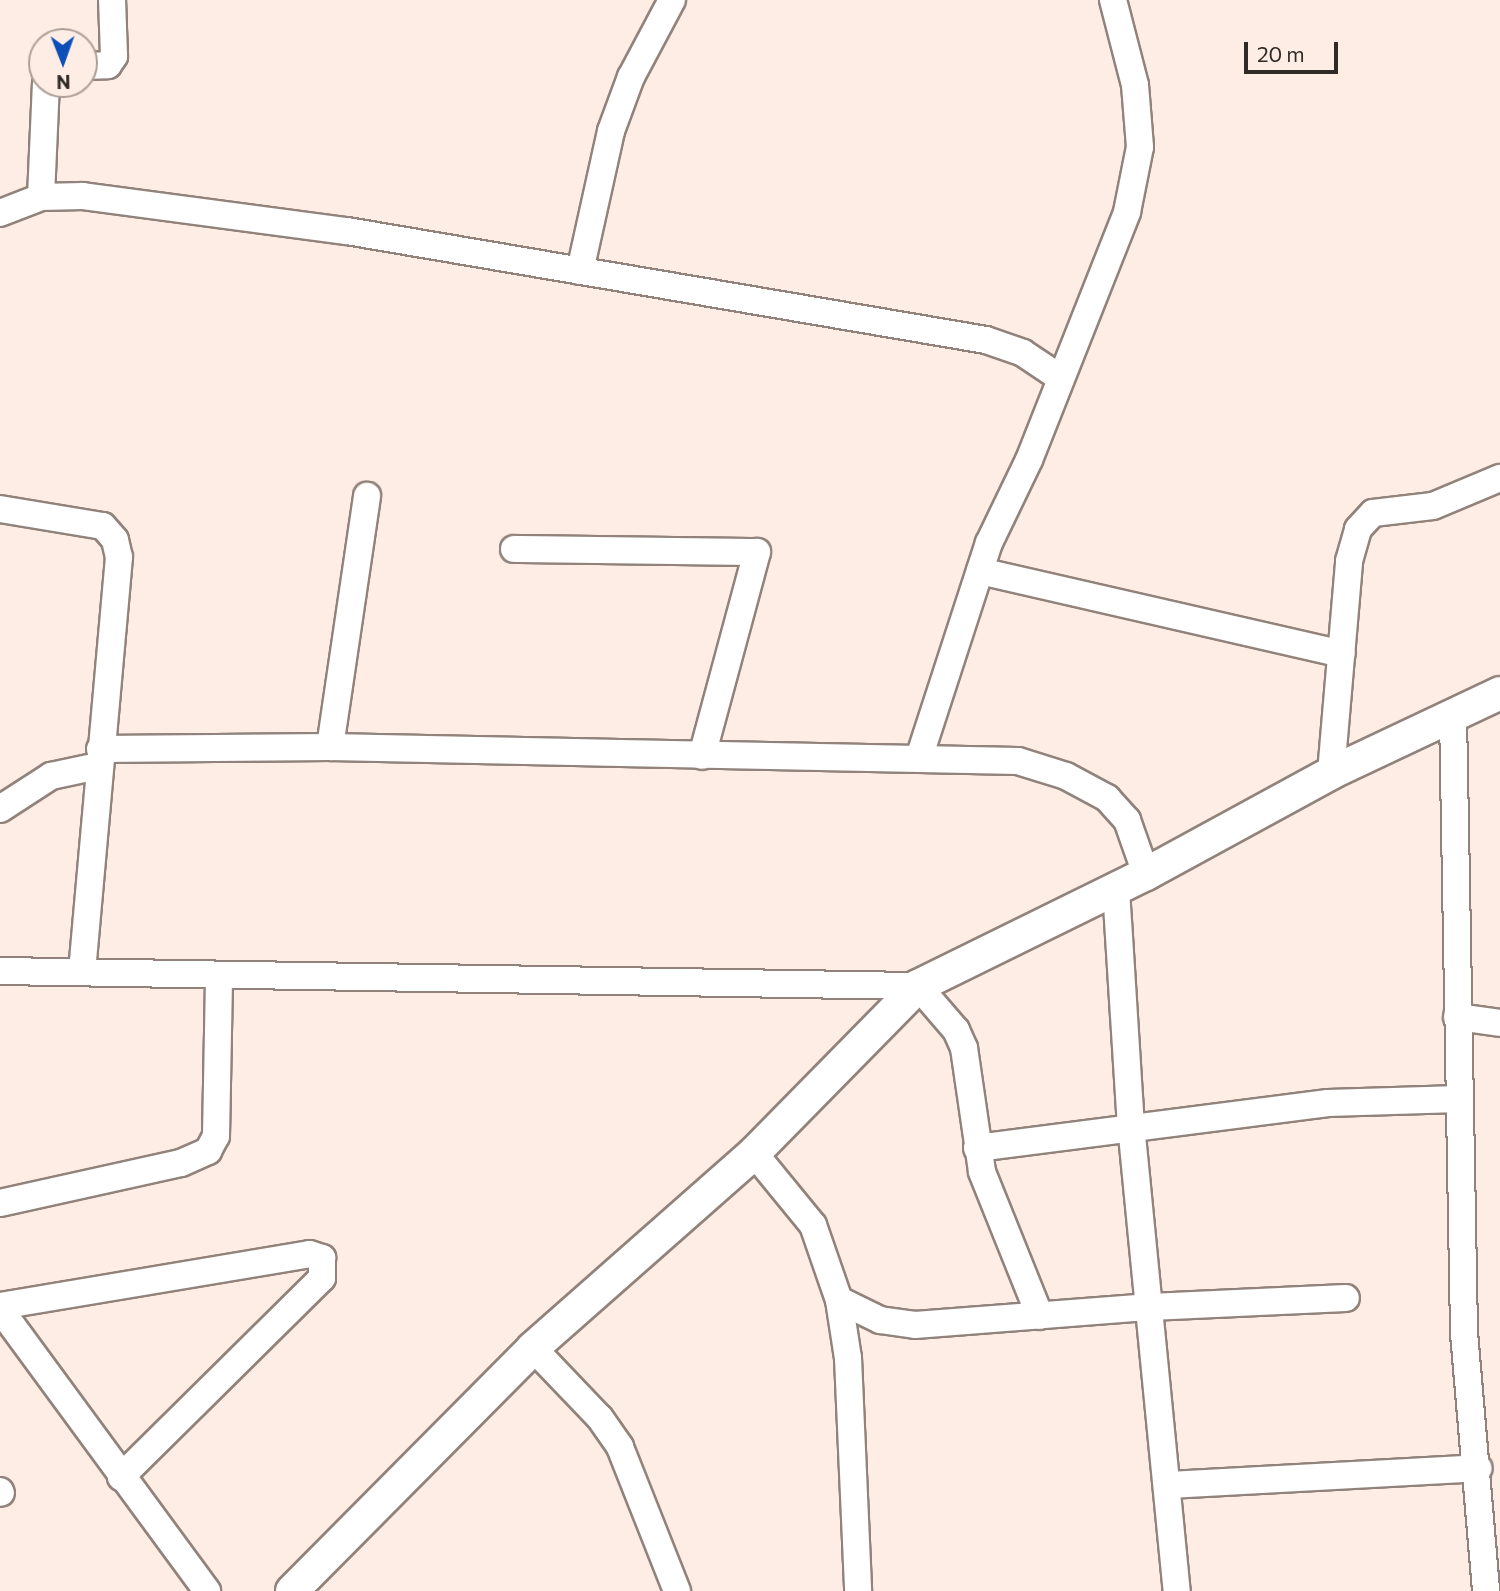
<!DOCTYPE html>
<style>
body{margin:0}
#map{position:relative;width:1500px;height:1591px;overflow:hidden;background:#feede5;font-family:Commissioner,sans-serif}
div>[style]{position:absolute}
.roads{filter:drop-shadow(2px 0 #91837b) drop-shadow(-2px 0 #91837b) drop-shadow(0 2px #91837b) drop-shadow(0 -2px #91837b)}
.minor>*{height:26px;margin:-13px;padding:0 13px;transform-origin:13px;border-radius:13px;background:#fff}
.tertiary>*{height:32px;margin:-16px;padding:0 16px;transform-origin:16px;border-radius:16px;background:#fff}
span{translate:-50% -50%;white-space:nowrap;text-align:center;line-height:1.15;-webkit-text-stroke:7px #feede5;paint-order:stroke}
.north{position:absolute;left:28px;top:28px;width:70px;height:70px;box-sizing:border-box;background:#feede5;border:2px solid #ac9f99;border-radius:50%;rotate:179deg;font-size:19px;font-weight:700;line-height:28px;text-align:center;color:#302a27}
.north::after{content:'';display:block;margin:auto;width:24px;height:32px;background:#0d4eb8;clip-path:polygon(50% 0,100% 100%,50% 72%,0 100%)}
.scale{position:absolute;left:1244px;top:42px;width:94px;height:32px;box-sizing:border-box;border:4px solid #302a27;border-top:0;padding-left:9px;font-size:21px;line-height:24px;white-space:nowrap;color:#302a27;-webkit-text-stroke:5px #feede5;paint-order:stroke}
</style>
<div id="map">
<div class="roads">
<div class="minor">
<i style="left:84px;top:66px;width:24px;rotate:-2deg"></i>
<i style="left:108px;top:65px;width:11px;rotate:-56deg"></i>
<i style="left:114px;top:56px;width:56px;rotate:-92deg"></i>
<i style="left:41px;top:197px;width:113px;rotate:-87.5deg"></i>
<i style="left:0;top:213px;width:44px;rotate:-21.3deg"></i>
<i style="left:41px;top:197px;width:42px;rotate:-1.4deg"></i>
<i style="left:83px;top:196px;width:266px;rotate:7.6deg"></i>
<i style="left:347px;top:231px;width:648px;rotate:9.68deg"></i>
<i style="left:986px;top:340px;width:39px;rotate:19deg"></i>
<i style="left:1023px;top:353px;width:43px;rotate:33.7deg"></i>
<i style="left:580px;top:271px;width:143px;rotate:-77.5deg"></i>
<i style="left:611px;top:131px;width:58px;rotate:-69.7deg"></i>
<i style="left:631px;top:77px;width:87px;rotate:-62deg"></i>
<i style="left:0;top:509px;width:104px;rotate:9.4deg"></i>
<i style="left:103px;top:526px;width:18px;rotate:49deg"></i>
<i style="left:115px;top:540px;width:17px;rotate:77deg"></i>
<i style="left:119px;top:557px;width:416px;rotate:95.1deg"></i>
<i style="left:514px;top:549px;width:243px;rotate:0.7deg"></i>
<i style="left:757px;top:552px;width:211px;rotate:105.1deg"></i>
<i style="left:980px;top:571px;width:371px;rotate:12.9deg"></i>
<i style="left:1453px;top:714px;width:619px;rotate:88.98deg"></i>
<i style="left:1464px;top:1333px;width:259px;rotate:85.1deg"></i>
<i style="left:330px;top:747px;width:254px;rotate:-81.6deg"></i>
<i style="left:100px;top:749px;width:230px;rotate:-0.5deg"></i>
<i style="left:330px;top:747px;width:688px;rotate:1.17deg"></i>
<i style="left:1018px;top:761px;width:50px;rotate:17.4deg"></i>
<i style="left:1066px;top:776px;width:47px;rotate:28.2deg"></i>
<i style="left:1107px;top:798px;width:30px;rotate:48deg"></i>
<i style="left:1127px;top:820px;width:57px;rotate:70.6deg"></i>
<i style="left:919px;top:758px;width:226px;rotate:-72deg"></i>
<i style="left:989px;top:543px;width:92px;rotate:-64.3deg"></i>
<i style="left:1029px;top:460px;width:267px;rotate:-68.4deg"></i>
<i style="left:1127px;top:212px;width:66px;rotate:-78.7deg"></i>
<i style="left:1140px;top:147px;width:62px;rotate:-94.6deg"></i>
<i style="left:1135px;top:85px;width:88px;rotate:-104.5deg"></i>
<i style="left:1331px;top:773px;width:213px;rotate:-85.1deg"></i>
<i style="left:1349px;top:561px;width:33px;rotate:-74deg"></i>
<i style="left:1358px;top:529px;width:22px;rotate:-47deg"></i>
<i style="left:1373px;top:513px;width:60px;rotate:-6.7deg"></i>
<i style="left:1433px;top:506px;width:73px;rotate:-22.7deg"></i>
<i style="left:0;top:809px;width:61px;rotate:-32.9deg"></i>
<i style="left:51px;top:776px;width:48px;rotate:-12deg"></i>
<i style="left:1116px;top:889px;width:236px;rotate:86.4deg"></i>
<i style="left:1131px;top:1125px;width:468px;rotate:84.4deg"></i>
<i style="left:0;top:971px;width:918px;rotate:0.94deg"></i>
<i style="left:918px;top:986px;width:58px;rotate:49.2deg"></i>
<i style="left:956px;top:1030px;width:20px;rotate:66deg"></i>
<i style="left:964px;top:1048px;width:125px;rotate:81.7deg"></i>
<i style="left:982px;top:1172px;width:155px;rotate:68.1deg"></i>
<i style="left:1457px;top:1017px;width:43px;rotate:7.9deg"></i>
<i style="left:977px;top:1148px;width:354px;rotate:-7.3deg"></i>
<i style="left:1328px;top:1103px;width:131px;rotate:-1.7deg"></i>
<i style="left:754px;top:1153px;width:93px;rotate:50.7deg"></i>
<i style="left:813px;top:1225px;width:79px;rotate:70.9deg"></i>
<i style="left:839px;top:1300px;width:59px;rotate:81.2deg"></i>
<i style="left:848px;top:1358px;width:233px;rotate:87.5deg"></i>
<i style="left:0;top:1203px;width:185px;rotate:-12.5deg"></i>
<i style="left:181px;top:1163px;width:30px;rotate:-24deg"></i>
<i style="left:208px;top:1151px;width:17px;rotate:-62deg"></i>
<i style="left:216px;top:1136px;width:160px;rotate:-88.9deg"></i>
<i style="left:839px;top:1300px;width:46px;rotate:26deg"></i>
<i style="left:880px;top:1320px;width:35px;rotate:8deg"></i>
<i style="left:915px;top:1325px;width:236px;rotate:-4.4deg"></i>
<i style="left:1150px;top:1307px;width:196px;rotate:-2.6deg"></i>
<i style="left:0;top:1306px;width:314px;rotate:-9.5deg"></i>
<i style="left:310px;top:1254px;width:13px;rotate:18deg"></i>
<i style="left:322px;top:1258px;width:20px;rotate:90deg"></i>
<i style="left:322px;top:1278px;width:283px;rotate:135.3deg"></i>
<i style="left:0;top:1309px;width:350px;rotate:53.7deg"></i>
<i style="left:533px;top:1348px;width:97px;rotate:46.3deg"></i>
<i style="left:600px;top:1418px;width:35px;rotate:55deg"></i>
<i style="left:620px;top:1447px;width:155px;rotate:68.4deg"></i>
<i style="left:1168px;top:1485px;width:311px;rotate:-3.1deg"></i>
<i style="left:0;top:1491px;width:2px;rotate:63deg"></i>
</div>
<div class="tertiary">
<i style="left:292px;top:1591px;width:342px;rotate:-45.2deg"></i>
<i style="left:533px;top:1348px;width:295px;rotate:-41.4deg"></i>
<i style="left:754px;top:1153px;width:234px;rotate:-45.5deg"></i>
<i style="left:918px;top:986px;width:254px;rotate:-26.2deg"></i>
<i style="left:1146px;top:874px;width:211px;rotate:-28.6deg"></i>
<i style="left:1331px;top:773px;width:187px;rotate:-25.3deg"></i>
</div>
</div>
<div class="north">N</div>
<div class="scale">20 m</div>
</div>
